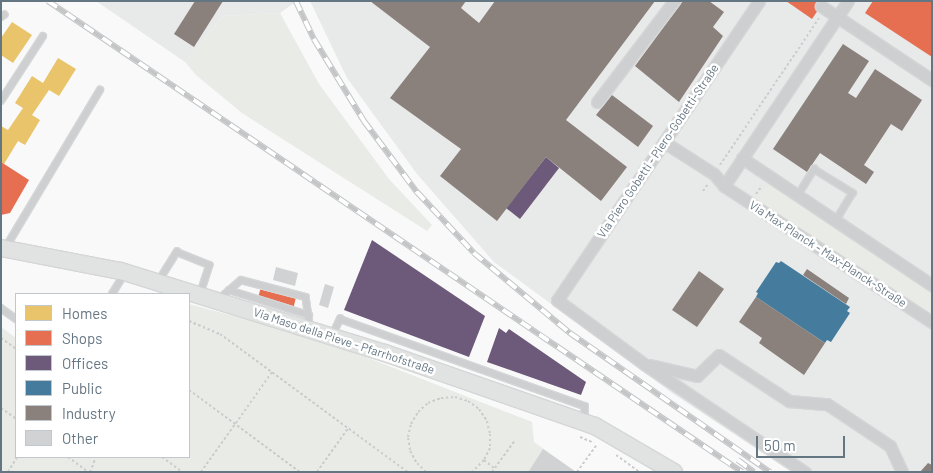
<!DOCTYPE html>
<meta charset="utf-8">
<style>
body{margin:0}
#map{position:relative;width:933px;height:473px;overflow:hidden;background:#f9f9f9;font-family:Barlow,sans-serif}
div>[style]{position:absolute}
.built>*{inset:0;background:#e8e9e9}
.green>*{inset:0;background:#e8ebe6}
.homes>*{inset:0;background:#e9c46a}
.shops>*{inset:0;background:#e76f51}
.offices>*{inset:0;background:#6d597a}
.public>*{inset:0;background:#457b9d}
.industry>*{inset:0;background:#8a817c}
.building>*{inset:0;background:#d0d2d3}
.path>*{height:2px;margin-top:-1px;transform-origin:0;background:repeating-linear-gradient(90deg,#cbcccd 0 2.5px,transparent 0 5px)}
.roads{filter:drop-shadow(1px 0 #d5d6d7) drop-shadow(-1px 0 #d5d6d7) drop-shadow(0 1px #d5d6d7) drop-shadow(0 -1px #d5d6d7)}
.lane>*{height:5.5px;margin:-2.75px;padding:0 2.75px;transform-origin:2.75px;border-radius:2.75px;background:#cecfd0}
.street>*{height:11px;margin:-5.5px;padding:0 5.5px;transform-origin:5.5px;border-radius:5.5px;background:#cecfd0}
.secondary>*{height:16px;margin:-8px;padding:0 8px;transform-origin:8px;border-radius:8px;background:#e1e2e2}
.rail>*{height:5.5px;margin-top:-2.75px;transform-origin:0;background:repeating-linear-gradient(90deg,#fff 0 11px,#c3c5c6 0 22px);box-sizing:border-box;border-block:1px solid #c3c5c6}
span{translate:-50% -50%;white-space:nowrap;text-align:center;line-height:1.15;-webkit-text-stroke:5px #fff;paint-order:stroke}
.street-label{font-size:12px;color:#657683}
.frame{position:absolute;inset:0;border:2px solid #657683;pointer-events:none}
.legend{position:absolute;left:15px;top:293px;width:175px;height:165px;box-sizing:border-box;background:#fff;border:1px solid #c1c8cd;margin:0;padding:6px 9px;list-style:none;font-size:15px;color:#657683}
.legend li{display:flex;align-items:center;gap:10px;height:25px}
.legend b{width:25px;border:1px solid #c1c8cd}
.scale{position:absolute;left:756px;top:436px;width:89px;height:22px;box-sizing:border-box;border:2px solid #657683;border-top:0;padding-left:6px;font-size:15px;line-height:18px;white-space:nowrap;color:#657683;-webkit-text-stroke:4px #fff;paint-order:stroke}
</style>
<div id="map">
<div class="built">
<i style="clip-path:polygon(96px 1px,297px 1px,280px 13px,223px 16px,185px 62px)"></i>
<i style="clip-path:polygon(310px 1px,932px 1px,932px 472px,791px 472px,672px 393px,494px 262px,417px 174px,347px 78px)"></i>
</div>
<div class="green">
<i style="clip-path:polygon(280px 13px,319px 84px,389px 179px,432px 225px,427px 231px,242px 113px,196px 75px,185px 62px,223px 16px)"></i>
<i style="clip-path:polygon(770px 180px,932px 290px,932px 318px,756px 200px)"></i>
<i style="clip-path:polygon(189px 304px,320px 339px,532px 422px,534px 442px,576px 472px,1px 472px,1px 327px,16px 338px,16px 457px,189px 457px)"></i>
</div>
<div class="homes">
<i style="clip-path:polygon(12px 22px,32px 35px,13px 63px,1px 55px,1px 38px)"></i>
<i style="clip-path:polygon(58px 58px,76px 69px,59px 96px,49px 90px,32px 115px,40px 120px,25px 145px,18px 141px,4px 164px,1px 162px,1px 126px,8px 130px,23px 108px,15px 103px,32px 76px,43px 83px)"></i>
</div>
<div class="shops">
<i style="clip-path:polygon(786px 1px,824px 1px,812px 19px)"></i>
<i style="clip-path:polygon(873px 1px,932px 1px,932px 57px,865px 13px)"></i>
<i style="clip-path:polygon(1px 162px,29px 180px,10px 213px,1px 215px)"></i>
<i style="clip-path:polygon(261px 287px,296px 297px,293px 310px,257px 301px)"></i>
</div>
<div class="offices">
<i style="clip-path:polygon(546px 157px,559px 168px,520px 219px,506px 208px)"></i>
<i style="clip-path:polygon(372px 240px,485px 316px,469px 357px,344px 310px)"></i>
<i style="clip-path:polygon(499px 328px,506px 333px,509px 329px,586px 382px,581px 395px,487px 362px)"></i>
</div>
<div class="public">
<i style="clip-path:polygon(781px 261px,850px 307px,847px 311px,850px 313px,831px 342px,827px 340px,825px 343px,756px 297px,758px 293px,756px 292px,776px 262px,779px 263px)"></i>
</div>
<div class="industry">
<i style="clip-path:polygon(195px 1px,223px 1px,194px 47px,174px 34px)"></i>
<i style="clip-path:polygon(370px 1px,466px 1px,461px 8px,479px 23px,495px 1px,655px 1px,566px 120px,627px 167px,601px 201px,546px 157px,497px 221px,440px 176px,461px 149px,390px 98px,430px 47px)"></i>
<i style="clip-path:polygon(683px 1px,709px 1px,724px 12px,713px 27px,723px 36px,679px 102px,635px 66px)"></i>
<i style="clip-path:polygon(843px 44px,869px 61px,848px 93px,856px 98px,875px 69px,922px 100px,902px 131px,891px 124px,864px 165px,874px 172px,866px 184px,820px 153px,807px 172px,773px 149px)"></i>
<i style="clip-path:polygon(612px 95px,653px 126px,638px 147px,596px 115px)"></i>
<i style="clip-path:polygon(807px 269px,849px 298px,846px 304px,803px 275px)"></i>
<i style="clip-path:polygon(699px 271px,724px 289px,697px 327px,672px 310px)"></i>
<i style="clip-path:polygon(756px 297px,825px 343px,804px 375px,759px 343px,762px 338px,739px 322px)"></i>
<i style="clip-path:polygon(928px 463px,932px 465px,932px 472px,920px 472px)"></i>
</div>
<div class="building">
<i style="clip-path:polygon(276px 267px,298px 273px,295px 286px,273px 280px)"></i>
<i style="clip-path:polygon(325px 284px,334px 287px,328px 308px,319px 305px)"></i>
<i style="clip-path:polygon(543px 449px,576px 472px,529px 471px)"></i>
</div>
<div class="path">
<i style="left:720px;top:165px;width:177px;rotate:-56deg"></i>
<i style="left:703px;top:191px;width:9px;rotate:-54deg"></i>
<i style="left:756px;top:194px;width:10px;rotate:-53deg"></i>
<i style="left:189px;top:321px;width:34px;rotate:23deg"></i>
<i style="left:220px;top:334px;width:233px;rotate:36.3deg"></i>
<i style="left:1px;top:338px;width:19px;rotate:36deg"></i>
<i style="left:189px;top:390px;width:138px;rotate:36.5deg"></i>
<i style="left:1px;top:408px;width:19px;rotate:36deg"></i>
<i style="left:580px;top:437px;width:15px;rotate:23deg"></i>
<i style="left:616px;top:455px;width:29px;rotate:36deg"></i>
<i style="left:68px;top:457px;width:25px;rotate:37deg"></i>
<i style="left:162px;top:457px;width:25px;rotate:37deg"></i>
<i style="left:484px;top:460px;width:13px;rotate:39deg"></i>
<i style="left:1px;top:471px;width:1px;rotate:45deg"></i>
<i style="left:8px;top:472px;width:17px;rotate:-59deg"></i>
<i style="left:90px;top:472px;width:16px;rotate:-68deg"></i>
<i style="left:201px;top:472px;width:123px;rotate:-54.6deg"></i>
<i style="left:317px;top:472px;width:55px;rotate:-54.6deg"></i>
<i style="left:426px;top:472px;width:14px;rotate:-135deg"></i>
<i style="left:416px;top:462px;width:13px;rotate:-117deg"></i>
<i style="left:410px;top:450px;width:13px;rotate:-99deg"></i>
<i style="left:408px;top:437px;width:13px;rotate:-77deg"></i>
<i style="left:411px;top:424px;width:14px;rotate:-60deg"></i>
<i style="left:418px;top:412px;width:13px;rotate:-42deg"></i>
<i style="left:428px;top:403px;width:14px;rotate:-21deg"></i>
<i style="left:441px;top:398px;width:14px;rotate:-4deg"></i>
<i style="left:455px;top:397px;width:14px;rotate:17deg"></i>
<i style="left:468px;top:401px;width:14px;rotate:36deg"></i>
<i style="left:479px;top:409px;width:14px;rotate:56deg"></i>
<i style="left:487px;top:421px;width:13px;rotate:77deg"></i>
<i style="left:490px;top:434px;width:14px;rotate:90deg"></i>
<i style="left:490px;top:448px;width:13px;rotate:117deg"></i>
<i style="left:484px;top:460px;width:17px;rotate:135deg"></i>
<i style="left:492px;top:472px;width:39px;rotate:-54deg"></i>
<i style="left:577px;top:472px;width:34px;rotate:-54deg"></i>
</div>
<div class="roads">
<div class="lane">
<i style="left:1px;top:17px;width:4px;rotate:-34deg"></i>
<i style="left:1px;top:101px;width:77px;rotate:-57.1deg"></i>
<i style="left:798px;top:195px;width:31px;rotate:-58deg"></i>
<i style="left:814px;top:169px;width:46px;rotate:31.6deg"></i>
<i style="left:853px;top:193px;width:33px;rotate:121deg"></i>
<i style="left:6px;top:247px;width:183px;rotate:-59.1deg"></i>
<i style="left:158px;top:282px;width:36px;rotate:-58deg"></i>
<i style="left:177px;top:252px;width:35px;rotate:22deg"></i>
<i style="left:210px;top:265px;width:29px;rotate:108deg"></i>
<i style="left:229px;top:290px;width:84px;rotate:17.4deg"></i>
<i style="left:112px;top:294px;width:15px;rotate:-58deg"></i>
<i style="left:218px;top:300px;width:30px;rotate:-41deg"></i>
<i style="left:241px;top:280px;width:67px;rotate:14.7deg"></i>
<i style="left:306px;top:297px;width:30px;rotate:82deg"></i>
<i style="left:1px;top:308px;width:19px;rotate:36deg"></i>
<i style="left:333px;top:334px;width:17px;rotate:-65deg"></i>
<i style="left:340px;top:319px;width:260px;rotate:19.6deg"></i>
<i style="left:585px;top:406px;width:15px;rotate:90deg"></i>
</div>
<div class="street">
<i style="left:759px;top:1px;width:361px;rotate:124deg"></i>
<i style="left:557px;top:300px;width:108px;rotate:36.3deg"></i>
<i style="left:644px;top:364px;width:194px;rotate:33.9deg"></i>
<i style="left:821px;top:6px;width:133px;rotate:33.7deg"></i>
<i style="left:597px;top:102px;width:127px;rotate:-52.7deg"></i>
<i style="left:664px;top:142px;width:59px;rotate:32.6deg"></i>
<i style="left:714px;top:174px;width:16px;rotate:50deg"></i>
<i style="left:724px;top:186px;width:249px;rotate:33.2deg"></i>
<i style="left:742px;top:158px;width:229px;rotate:33.8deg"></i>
<i style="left:724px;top:186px;width:223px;rotate:-56.2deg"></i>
<i style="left:650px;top:365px;width:48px;rotate:13.2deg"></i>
<i style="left:697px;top:376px;width:30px;rotate:-44deg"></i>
<i style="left:719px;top:355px;width:84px;rotate:33.3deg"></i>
<i style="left:789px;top:401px;width:38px;rotate:5deg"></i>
<i style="left:827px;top:404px;width:76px;rotate:33.7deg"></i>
<i style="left:890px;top:446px;width:29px;rotate:65deg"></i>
</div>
<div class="secondary">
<i style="left:1px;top:248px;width:122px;rotate:10.9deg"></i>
<i style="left:121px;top:271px;width:276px;rotate:17.3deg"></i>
<i style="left:385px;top:353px;width:222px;rotate:19.2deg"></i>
<i style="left:595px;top:426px;width:91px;rotate:30.2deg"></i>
</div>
</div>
<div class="rail">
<i style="left:48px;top:1px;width:839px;rotate:34.16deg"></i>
<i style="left:296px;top:1px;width:42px;rotate:64.7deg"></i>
<i style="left:314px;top:39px;width:96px;rotate:58.6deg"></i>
<i style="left:364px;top:121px;width:89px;rotate:53.3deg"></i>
<i style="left:417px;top:192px;width:83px;rotate:46.9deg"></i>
<i style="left:474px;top:253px;width:125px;rotate:39.8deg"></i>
<i style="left:570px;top:333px;width:244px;rotate:34.8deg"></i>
<i style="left:738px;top:460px;width:20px;rotate:37deg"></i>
</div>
<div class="street-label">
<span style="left:658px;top:151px;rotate:-56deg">Via Piero Gobetti - Piero-Gobetti-Straße</span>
<span style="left:828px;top:254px;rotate:33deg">Via Max Planck - Max-Planck-Straße</span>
<span style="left:344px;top:341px;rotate:18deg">Via Maso della Pieve - Pfarrhofstraße</span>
</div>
<div class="frame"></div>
<ul class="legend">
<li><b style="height:14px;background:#e9c46a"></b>Homes</li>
<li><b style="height:14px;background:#e76f51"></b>Shops</li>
<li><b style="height:14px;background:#6d597a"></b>Offices</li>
<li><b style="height:14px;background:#457b9d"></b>Public</li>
<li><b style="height:14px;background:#8a817c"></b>Industry</li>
<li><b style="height:14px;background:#d0d2d3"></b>Other</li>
</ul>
<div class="scale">50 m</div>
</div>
